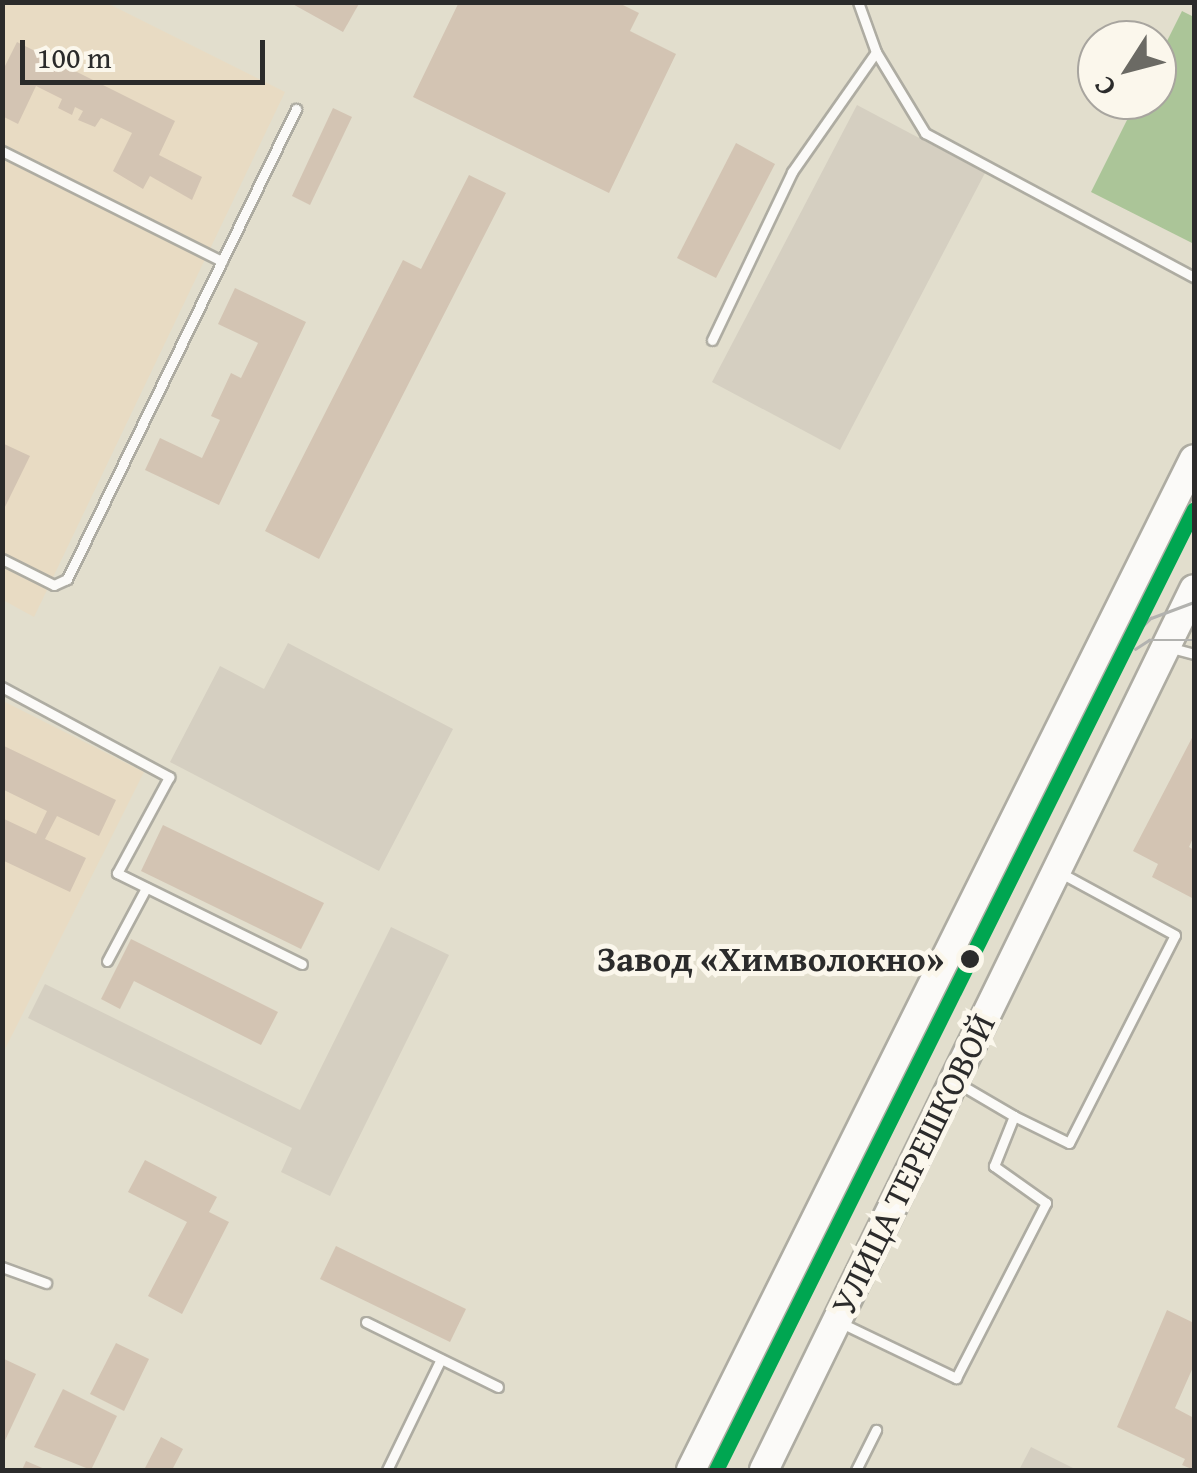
<!DOCTYPE html>
<meta charset="utf-8">
<style>
body{margin:0}
#map{position:relative;width:1197px;height:1473px;overflow:hidden;background:#e2decd;font-family:"Gentium Book Plus",serif}
div>[style]{position:absolute}
.built>*{inset:0;background:#e8dbc3}
.industrial>*{inset:0;background:#d5cfc1}
.forest>*{inset:0;background:#abc598}
.building>*{inset:0;background:#d3c4b3}
.roads{filter:drop-shadow(2px 0 #aeaca2) drop-shadow(-2px 0 #aeaca2) drop-shadow(0 2px #aeaca2) drop-shadow(0 -2px #aeaca2)}
.service>*{height:9px;margin:-4.5px;padding:0 4.5px;transform-origin:4.5px;border-radius:4.5px;background:#fbfaf8}
.primary>*{height:28px;margin:-14px;padding:0 14px;transform-origin:14px;border-radius:14px;background:#fbfaf8}
.tram>*{height:2.5px;margin:-1.25px;padding:0 1.25px;transform-origin:1.25px;border-radius:1.25px;background:#b2b2af}
.tram-1>*{height:15px;margin:-7.5px;padding:0 7.5px;transform-origin:7.5px;border-radius:7.5px;background:#00a651}
.dots>*{width:28px;height:28px;translate:-50% -50%;box-sizing:border-box;border:5px solid #fbf7ec;border-radius:50%}
span{translate:-50% -50%;white-space:nowrap;text-align:center;line-height:1.15;-webkit-text-stroke:10px #fbf7ec;paint-order:stroke}
.stop-label{font-size:35px;color:#2b2b2b;font-weight:700}
.right{translate:-100% -50%;text-align:right}
.street-label{font-size:35px;color:#2b2b2b}
.frame{position:absolute;inset:0;border:5px solid #2b2b2b;pointer-events:none}
.north{position:absolute;left:1077px;top:20px;width:100px;height:100px;box-sizing:border-box;background:#fbf7ec;border:2px solid #a8a59f;border-radius:50%;rotate:234deg;font-size:28px;font-weight:700;line-height:40px;text-align:center;color:#2b2b2b}
.north::after{content:'';display:block;margin:auto;width:35px;height:45px;background:#6b6a64;clip-path:polygon(50% 0,100% 100%,50% 72%,0 100%)}
.scale{position:absolute;left:20px;top:40px;width:245px;height:45px;box-sizing:border-box;border:5px solid #2b2b2b;border-top:0;padding-left:12px;font-size:30px;line-height:35px;white-space:nowrap;color:#2b2b2b;-webkit-text-stroke:8px #fbf7ec;paint-order:stroke}
</style>
<div id="map">
<div class="built">
<i style="clip-path:polygon(2px 3px,107px 3px,285px 92px,34px 617px,3px 600px)"></i>
<i style="clip-path:polygon(3px 701px,144px 772px,3px 1053px)"></i>
</div>
<div class="industrial">
<i style="clip-path:polygon(857px 105px,985px 173px,840px 450px,712px 382px)"></i>
<i style="clip-path:polygon(288px 643px,453px 729px,379px 871px,170px 762px,220px 666px,264px 689px)"></i>
<i style="clip-path:polygon(391px 927px,449px 955px,330px 1196px,281px 1172px,292px 1148px,28px 1018px,45px 984px,300px 1110px)"></i>
<i style="clip-path:polygon(1031px 1447px,1077px 1470px,1019px 1470px)"></i>
</div>
<div class="forest">
<i style="clip-path:polygon(1182px 11px,1194px 17px,1194px 244px,1091px 192px,1137px 100px,1157px 100px,1157px 61px)"></i>
</div>
<div class="building">
<i style="clip-path:polygon(289px 2px,360px 2px,343px 32px)"></i>
<i style="clip-path:polygon(459px 2px,617px 2px,639px 13px,630px 31px,676px 54px,609px 193px,413px 97px)"></i>
<i style="clip-path:polygon(17px 42px,175px 121px,159px 155px,202px 177px,192px 200px,150px 176px,143px 189px,113px 171px,132px 133px,101px 118px,95px 127px,78px 120px,83px 111px,75px 107px,72px 115px,58px 108px,62px 99px,36px 86px,18px 124px,2px 116px,2px 72px)"></i>
<i style="clip-path:polygon(333px 108px,352px 117px,310px 205px,292px 196px)"></i>
<i style="clip-path:polygon(736px 143px,775px 164px,716px 278px,677px 258px)"></i>
<i style="clip-path:polygon(469px 175px,506px 193px,319px 559px,265px 531px,403px 260px,421px 269px)"></i>
<i style="clip-path:polygon(235px 288px,306px 322px,219px 505px,145px 470px,160px 438px,202px 458px,220px 420px,211px 416px,231px 373px,241px 378px,258px 343px,218px 324px)"></i>
<i style="clip-path:polygon(2px 443px,30px 456px,2px 513px)"></i>
<i style="clip-path:polygon(1194px 734px,1194px 836px,1189px 847px,1194px 850px,1194px 899px,1152px 877px,1158px 864px,1133px 851px)"></i>
<i style="clip-path:polygon(2px 745px,116px 800px,99px 836px,57px 816px,45px 839px,86px 858px,70px 892px,2px 860px,2px 818px,36px 834px,47px 811px,2px 789px)"></i>
<i style="clip-path:polygon(163px 825px,324px 903px,301px 949px,141px 871px)"></i>
<i style="clip-path:polygon(131px 939px,278px 1012px,261px 1045px,134px 981px,120px 1009px,101px 999px)"></i>
<i style="clip-path:polygon(145px 1160px,217px 1197px,209px 1212px,229px 1222px,182px 1314px,148px 1296px,187px 1222px,128px 1192px)"></i>
<i style="clip-path:polygon(336px 1246px,466px 1309px,450px 1342px,320px 1279px)"></i>
<i style="clip-path:polygon(1167px 1310px,1194px 1323px,1194px 1365px,1175px 1408px,1194px 1418px,1194px 1470px,1182px 1465px,1185px 1459px,1117px 1427px)"></i>
<i style="clip-path:polygon(116px 1343px,149px 1359px,124px 1411px,90px 1394px)"></i>
<i style="clip-path:polygon(2px 1358px,36px 1374px,2px 1447px)"></i>
<i style="clip-path:polygon(63px 1389px,117px 1416px,91px 1470px,34px 1447px)"></i>
<i style="clip-path:polygon(161px 1437px,183px 1449px,172px 1470px,144px 1470px)"></i>
<i style="clip-path:polygon(26px 1461px,47px 1470px,22px 1470px)"></i>
</div>
<div class="roads">
<div class="service">
<i style="left:858px;top:2px;width:53px;rotate:70.2deg"></i>
<i style="left:876px;top:52px;width:95px;rotate:58.8deg"></i>
<i style="left:925px;top:133px;width:305px;rotate:28.2deg"></i>
<i style="left:2px;top:151px;width:246px;rotate:26.6deg"></i>
<i style="left:712px;top:340px;width:186px;rotate:-64.5deg"></i>
<i style="left:792px;top:172px;width:146px;rotate:-55deg"></i>
<i style="left:2px;top:559px;width:58px;rotate:26.6deg"></i>
<i style="left:54px;top:585px;width:14px;rotate:-25deg"></i>
<i style="left:67px;top:579px;width:523px;rotate:-64.02deg"></i>
<i style="left:1168px;top:647px;width:27px;rotate:15deg"></i>
<i style="left:2px;top:687px;width:190px;rotate:28.3deg"></i>
<i style="left:169px;top:777px;width:109px;rotate:118.4deg"></i>
<i style="left:117px;top:873px;width:206px;rotate:26.2deg"></i>
<i style="left:107px;top:961px;width:83px;rotate:-61.9deg"></i>
<i style="left:1014px;top:1116px;width:61px;rotate:26.1deg"></i>
<i style="left:1069px;top:1143px;width:233px;rotate:-63deg"></i>
<i style="left:1175px;top:935px;width:132px;rotate:-151.5deg"></i>
<i style="left:2px;top:1267px;width:47px;rotate:20deg"></i>
<i style="left:366px;top:1322px;width:147px;rotate:26.2deg"></i>
<i style="left:839px;top:1322px;width:130px;rotate:25.6deg"></i>
<i style="left:956px;top:1378px;width:197px;rotate:-62.8deg"></i>
<i style="left:1046px;top:1203px;width:64px;rotate:-144.6deg"></i>
<i style="left:994px;top:1166px;width:54px;rotate:-68.2deg"></i>
<i style="left:1014px;top:1116px;width:67px;rotate:-149.6deg"></i>
<i style="left:387px;top:1470px;width:123px;rotate:-64.1deg"></i>
<i style="left:856px;top:1470px;width:45px;rotate:-63.4deg"></i>
</div>
<div class="primary">
<i style="left:691px;top:1470px;width:1129px;rotate:-63.55deg"></i>
<i style="left:764px;top:1470px;width:980px;rotate:-63.98deg"></i>
</div>
</div>
<div class="tram">
<i style="left:1130px;top:638px;width:29px;rotate:-44deg"></i>
<i style="left:1151px;top:618px;width:46px;rotate:-20.4deg"></i>
<i style="left:1135px;top:649px;width:17px;rotate:-33deg"></i>
<i style="left:1149px;top:640px;width:45px"></i>
</div>
<div class="tram-1">
<i style="left:716px;top:1470px;width:1073px;rotate:-63.55deg"></i>
</div>
<div class="dots">
<i style="left:970px;top:959px;background:#2b2b2b"></i>
</div>
<div class="stop-label">
<span class="right" style="left:944px;top:959px">Завод «Химволокно»</span>
</div>
<div class="street-label">
<span style="left:913px;top:1164px;rotate:-64deg">УЛИЦА ТЕРЕШКОВОЙ</span>
</div>
<div class="frame"></div>
<div class="north">С</div>
<div class="scale">100 m</div>
</div>
